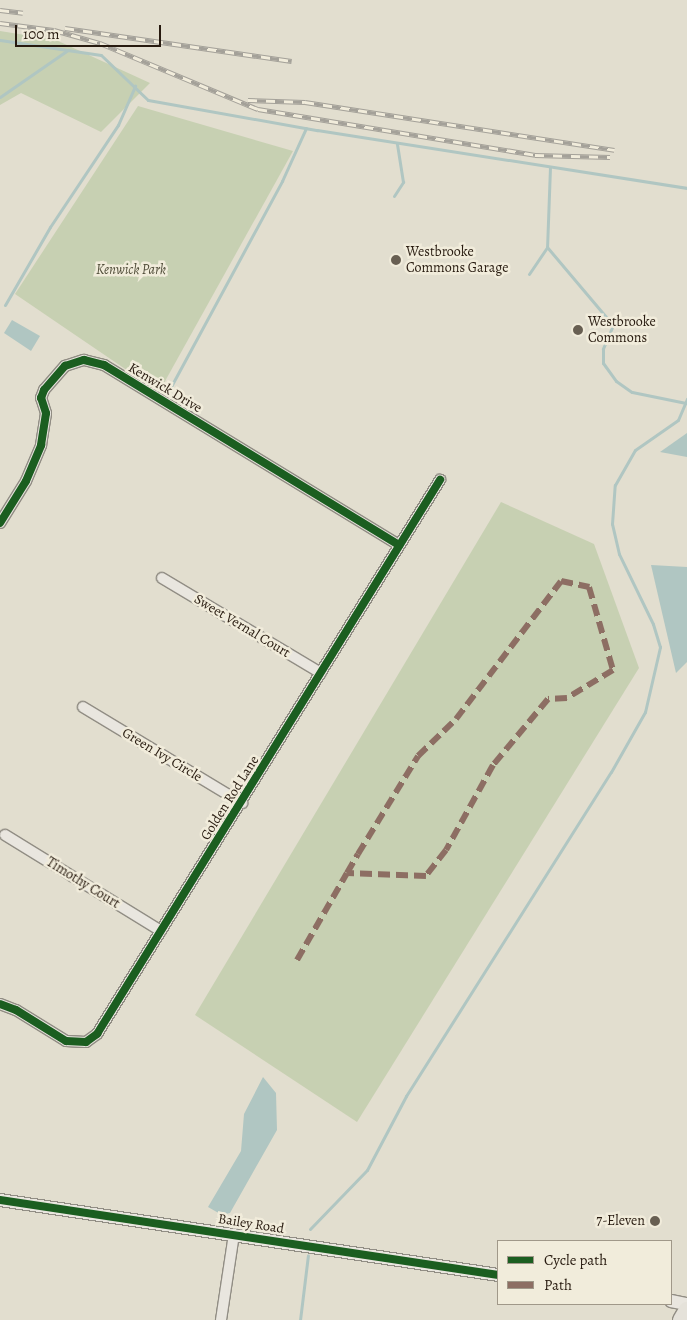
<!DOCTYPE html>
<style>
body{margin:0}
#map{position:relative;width:687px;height:1320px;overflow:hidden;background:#e2decf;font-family:Alegreya,serif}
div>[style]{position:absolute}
.green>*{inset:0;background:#c7d0b2}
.water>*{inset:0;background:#b0c6c2}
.stream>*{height:3px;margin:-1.5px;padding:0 1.5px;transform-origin:1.5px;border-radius:1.5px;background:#b0c6c2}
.roads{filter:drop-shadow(1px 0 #918d84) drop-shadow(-1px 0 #918d84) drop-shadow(0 1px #918d84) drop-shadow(0 -1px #918d84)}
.minor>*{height:10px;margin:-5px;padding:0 5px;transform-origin:5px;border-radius:5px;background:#e9e6df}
.tertiary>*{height:12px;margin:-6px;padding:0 6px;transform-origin:6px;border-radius:6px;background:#e9e6df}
.primary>*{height:16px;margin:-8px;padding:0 8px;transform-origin:8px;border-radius:8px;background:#e5e2da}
.rail>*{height:5px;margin-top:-2.5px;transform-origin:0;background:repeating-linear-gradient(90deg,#f1ecdb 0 9px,#a4a199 0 18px);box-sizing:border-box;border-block:1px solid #a4a199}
.quiet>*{height:6px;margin-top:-3px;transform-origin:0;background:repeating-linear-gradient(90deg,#8d6e63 0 12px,transparent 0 18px)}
.cycleway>*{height:8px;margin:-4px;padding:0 4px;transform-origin:4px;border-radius:4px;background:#1b5e20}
.dots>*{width:14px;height:14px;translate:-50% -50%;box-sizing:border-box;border:2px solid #f1ecdb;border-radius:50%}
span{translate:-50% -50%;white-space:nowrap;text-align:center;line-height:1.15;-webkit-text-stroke:5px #f1ecdb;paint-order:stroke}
.poi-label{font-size:14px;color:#271a0f}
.left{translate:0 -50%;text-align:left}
.right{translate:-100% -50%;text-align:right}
.park-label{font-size:14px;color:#504d39;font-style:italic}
.street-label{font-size:14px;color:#271a0f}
.legend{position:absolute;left:497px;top:1240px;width:175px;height:65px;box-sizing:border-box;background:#f1ecdb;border:1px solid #a09889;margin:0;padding:6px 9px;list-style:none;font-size:15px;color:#271a0f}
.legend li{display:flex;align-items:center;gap:10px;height:25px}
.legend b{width:25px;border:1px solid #a09889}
.scale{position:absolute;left:15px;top:25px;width:146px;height:22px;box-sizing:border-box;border:2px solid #271a0f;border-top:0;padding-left:6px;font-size:15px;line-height:18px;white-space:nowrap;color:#271a0f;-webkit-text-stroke:4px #f1ecdb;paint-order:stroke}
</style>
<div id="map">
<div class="green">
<i style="clip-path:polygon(0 31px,56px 40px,150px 83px,101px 132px,21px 93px,0 105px)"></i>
<i style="clip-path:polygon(138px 106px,293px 151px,159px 392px,15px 294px)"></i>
<i style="clip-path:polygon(501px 502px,594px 544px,639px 668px,357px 1122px,195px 1015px)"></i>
</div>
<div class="water">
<i style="clip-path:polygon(12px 320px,40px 336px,31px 351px,4px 333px)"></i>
<i style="clip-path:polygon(687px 433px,687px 457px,660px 452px)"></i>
<i style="clip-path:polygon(651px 565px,687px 567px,687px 662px,676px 673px)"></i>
<i style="clip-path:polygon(263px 1077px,276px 1093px,277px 1130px,230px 1213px,222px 1215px,208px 1207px,241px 1151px,244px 1114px)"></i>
</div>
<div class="stream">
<i style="left:0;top:40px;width:102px;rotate:8.4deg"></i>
<i style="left:101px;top:55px;width:65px;rotate:43.8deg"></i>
<i style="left:148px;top:100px;width:172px;rotate:10.1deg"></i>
<i style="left:317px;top:130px;width:375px;rotate:8.9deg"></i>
<i style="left:0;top:97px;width:83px;rotate:-34.7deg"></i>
<i style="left:550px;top:167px;width:80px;rotate:92.1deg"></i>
<i style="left:547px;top:247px;width:102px;rotate:49.8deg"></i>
<i style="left:613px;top:325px;width:26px;rotate:113deg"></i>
<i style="left:603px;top:349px;width:14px;rotate:90deg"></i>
<i style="left:603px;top:363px;width:22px;rotate:54deg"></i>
<i style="left:616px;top:381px;width:19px;rotate:35deg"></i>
<i style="left:632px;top:392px;width:55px;rotate:11.5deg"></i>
<i style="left:394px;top:196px;width:17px;rotate:-57deg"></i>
<i style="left:403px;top:182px;width:39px;rotate:-99deg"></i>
<i style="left:529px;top:274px;width:32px;rotate:-56deg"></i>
<i style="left:5px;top:305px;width:90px;rotate:-60deg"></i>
<i style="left:50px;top:227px;width:123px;rotate:-56.3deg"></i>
<i style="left:118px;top:125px;width:43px;rotate:-66.4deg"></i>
<i style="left:168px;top:392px;width:240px;rotate:-61.6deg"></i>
<i style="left:282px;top:181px;width:58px;rotate:-65.6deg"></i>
<i style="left:310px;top:1229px;width:82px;rotate:-46deg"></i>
<i style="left:367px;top:1170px;width:84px;rotate:-62.2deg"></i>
<i style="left:406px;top:1096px;width:383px;rotate:-57.7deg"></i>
<i style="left:611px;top:772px;width:69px;rotate:-60.5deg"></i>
<i style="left:645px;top:712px;width:67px;rotate:-77deg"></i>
<i style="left:660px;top:647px;width:24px;rotate:-107deg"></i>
<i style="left:653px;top:624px;width:78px;rotate:-115.9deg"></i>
<i style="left:619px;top:554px;width:31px;rotate:-103deg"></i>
<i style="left:612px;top:524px;width:39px;rotate:-86deg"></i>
<i style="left:615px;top:485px;width:40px;rotate:-60.3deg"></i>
<i style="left:635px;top:450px;width:52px;rotate:-34.9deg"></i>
<i style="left:678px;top:420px;width:23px;rotate:-67deg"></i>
<i style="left:300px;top:1320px;width:65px;rotate:-83deg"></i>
</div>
<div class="roads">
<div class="minor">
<i style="left:0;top:523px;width:49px;rotate:-58.2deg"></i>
<i style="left:26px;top:481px;width:39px;rotate:-67deg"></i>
<i style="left:41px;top:445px;width:32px;rotate:-81deg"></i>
<i style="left:46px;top:413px;width:16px;rotate:-108deg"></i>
<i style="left:41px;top:398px;width:9px;rotate:-69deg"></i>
<i style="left:44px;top:390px;width:32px;rotate:-49deg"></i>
<i style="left:65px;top:366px;width:20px;rotate:-18deg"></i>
<i style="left:84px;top:360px;width:21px;rotate:14deg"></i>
<i style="left:104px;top:365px;width:346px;rotate:31.4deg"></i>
<i style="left:162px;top:578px;width:185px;rotate:30.9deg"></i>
<i style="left:83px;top:707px;width:186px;rotate:31.1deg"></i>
<i style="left:5px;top:835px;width:183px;rotate:31.6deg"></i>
<i style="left:0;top:1004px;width:17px;rotate:21deg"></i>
<i style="left:16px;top:1010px;width:59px;rotate:31.8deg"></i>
<i style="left:66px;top:1041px;width:20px;rotate:3deg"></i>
<i style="left:86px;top:1042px;width:14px;rotate:-36deg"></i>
<i style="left:97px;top:1034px;width:652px;rotate:-58.24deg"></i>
<i style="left:221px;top:1320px;width:87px;rotate:-81.4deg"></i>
</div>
<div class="tertiary">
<i style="left:0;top:1200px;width:504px;rotate:8.56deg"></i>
<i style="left:671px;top:1301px;width:16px;rotate:11deg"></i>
</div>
<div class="primary">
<i style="left:681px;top:1320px;width:12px;rotate:-59deg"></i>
</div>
</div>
<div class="rail">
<i style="left:0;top:10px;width:23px;rotate:7deg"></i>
<i style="left:0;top:23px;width:54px;rotate:7.4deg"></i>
<i style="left:54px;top:30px;width:48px;rotate:15.8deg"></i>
<i style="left:100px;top:43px;width:171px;rotate:22.7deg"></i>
<i style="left:258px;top:109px;width:281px;rotate:9.4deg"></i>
<i style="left:535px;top:155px;width:75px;rotate:1.5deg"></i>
<i style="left:65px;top:28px;width:229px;rotate:8.3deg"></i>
<i style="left:248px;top:100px;width:57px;rotate:2deg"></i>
<i style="left:305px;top:102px;width:313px;rotate:8.8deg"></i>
</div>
<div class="quiet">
<i style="left:297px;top:960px;width:100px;rotate:-60.1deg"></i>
<i style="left:347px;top:873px;width:22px;rotate:-60deg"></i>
<i style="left:358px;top:854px;width:115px;rotate:-58.5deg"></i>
<i style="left:418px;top:756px;width:53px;rotate:-44.2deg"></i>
<i style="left:456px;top:719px;width:173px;rotate:-52.7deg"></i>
<i style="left:561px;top:581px;width:29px;rotate:12deg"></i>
<i style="left:589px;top:587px;width:86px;rotate:73.9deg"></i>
<i style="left:613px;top:670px;width:54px;rotate:148.7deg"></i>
<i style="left:567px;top:698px;width:19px;rotate:177deg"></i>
<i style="left:548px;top:699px;width:86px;rotate:129.8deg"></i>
<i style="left:493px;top:765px;width:97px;rotate:118.9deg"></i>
<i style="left:446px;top:850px;width:33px;rotate:128deg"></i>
<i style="left:426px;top:876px;width:79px;rotate:-177.8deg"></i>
</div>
<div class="cycleway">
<i style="left:0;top:523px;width:49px;rotate:-58.2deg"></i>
<i style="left:26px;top:481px;width:39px;rotate:-67deg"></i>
<i style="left:41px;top:445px;width:32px;rotate:-81deg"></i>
<i style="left:46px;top:413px;width:16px;rotate:-108deg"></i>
<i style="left:41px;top:398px;width:9px;rotate:-69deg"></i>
<i style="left:44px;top:390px;width:32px;rotate:-49deg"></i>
<i style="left:65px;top:366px;width:20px;rotate:-18deg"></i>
<i style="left:84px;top:360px;width:21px;rotate:14deg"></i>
<i style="left:104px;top:365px;width:346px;rotate:31.4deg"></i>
<i style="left:0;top:1004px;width:17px;rotate:21deg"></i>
<i style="left:16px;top:1010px;width:59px;rotate:31.8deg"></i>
<i style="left:66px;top:1041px;width:20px;rotate:3deg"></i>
<i style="left:86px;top:1042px;width:14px;rotate:-36deg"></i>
<i style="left:97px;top:1034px;width:652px;rotate:-58.24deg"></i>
<i style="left:0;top:1200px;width:504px;rotate:8.56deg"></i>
</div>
<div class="dots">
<i style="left:396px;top:260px;background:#685f52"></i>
<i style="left:578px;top:330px;background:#685f52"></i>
<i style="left:655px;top:1221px;background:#685f52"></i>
</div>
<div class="poi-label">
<span class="left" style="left:406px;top:260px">Westbrooke<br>Commons Garage</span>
<span class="left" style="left:588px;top:330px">Westbrooke<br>Commons</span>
<span class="right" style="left:645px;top:1221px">7-Eleven</span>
</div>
<div class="park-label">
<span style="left:131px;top:270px">Kenwick Park</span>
</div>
<div class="street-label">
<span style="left:165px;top:388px;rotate:31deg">Kenwick Drive</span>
<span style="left:242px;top:626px;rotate:31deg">Sweet Vernal Court</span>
<span style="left:162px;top:755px;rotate:31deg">Green Ivy Circle</span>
<span style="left:230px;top:798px;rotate:-58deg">Golden Rod Lane</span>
<span style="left:83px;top:883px;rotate:32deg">Timothy Court</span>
<span style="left:251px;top:1224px;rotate:9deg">Bailey Road</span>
</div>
<ul class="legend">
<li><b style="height:6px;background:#1b5e20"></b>Cycle path</li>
<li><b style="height:6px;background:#8d6e63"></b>Path</li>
</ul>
<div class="scale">100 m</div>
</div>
